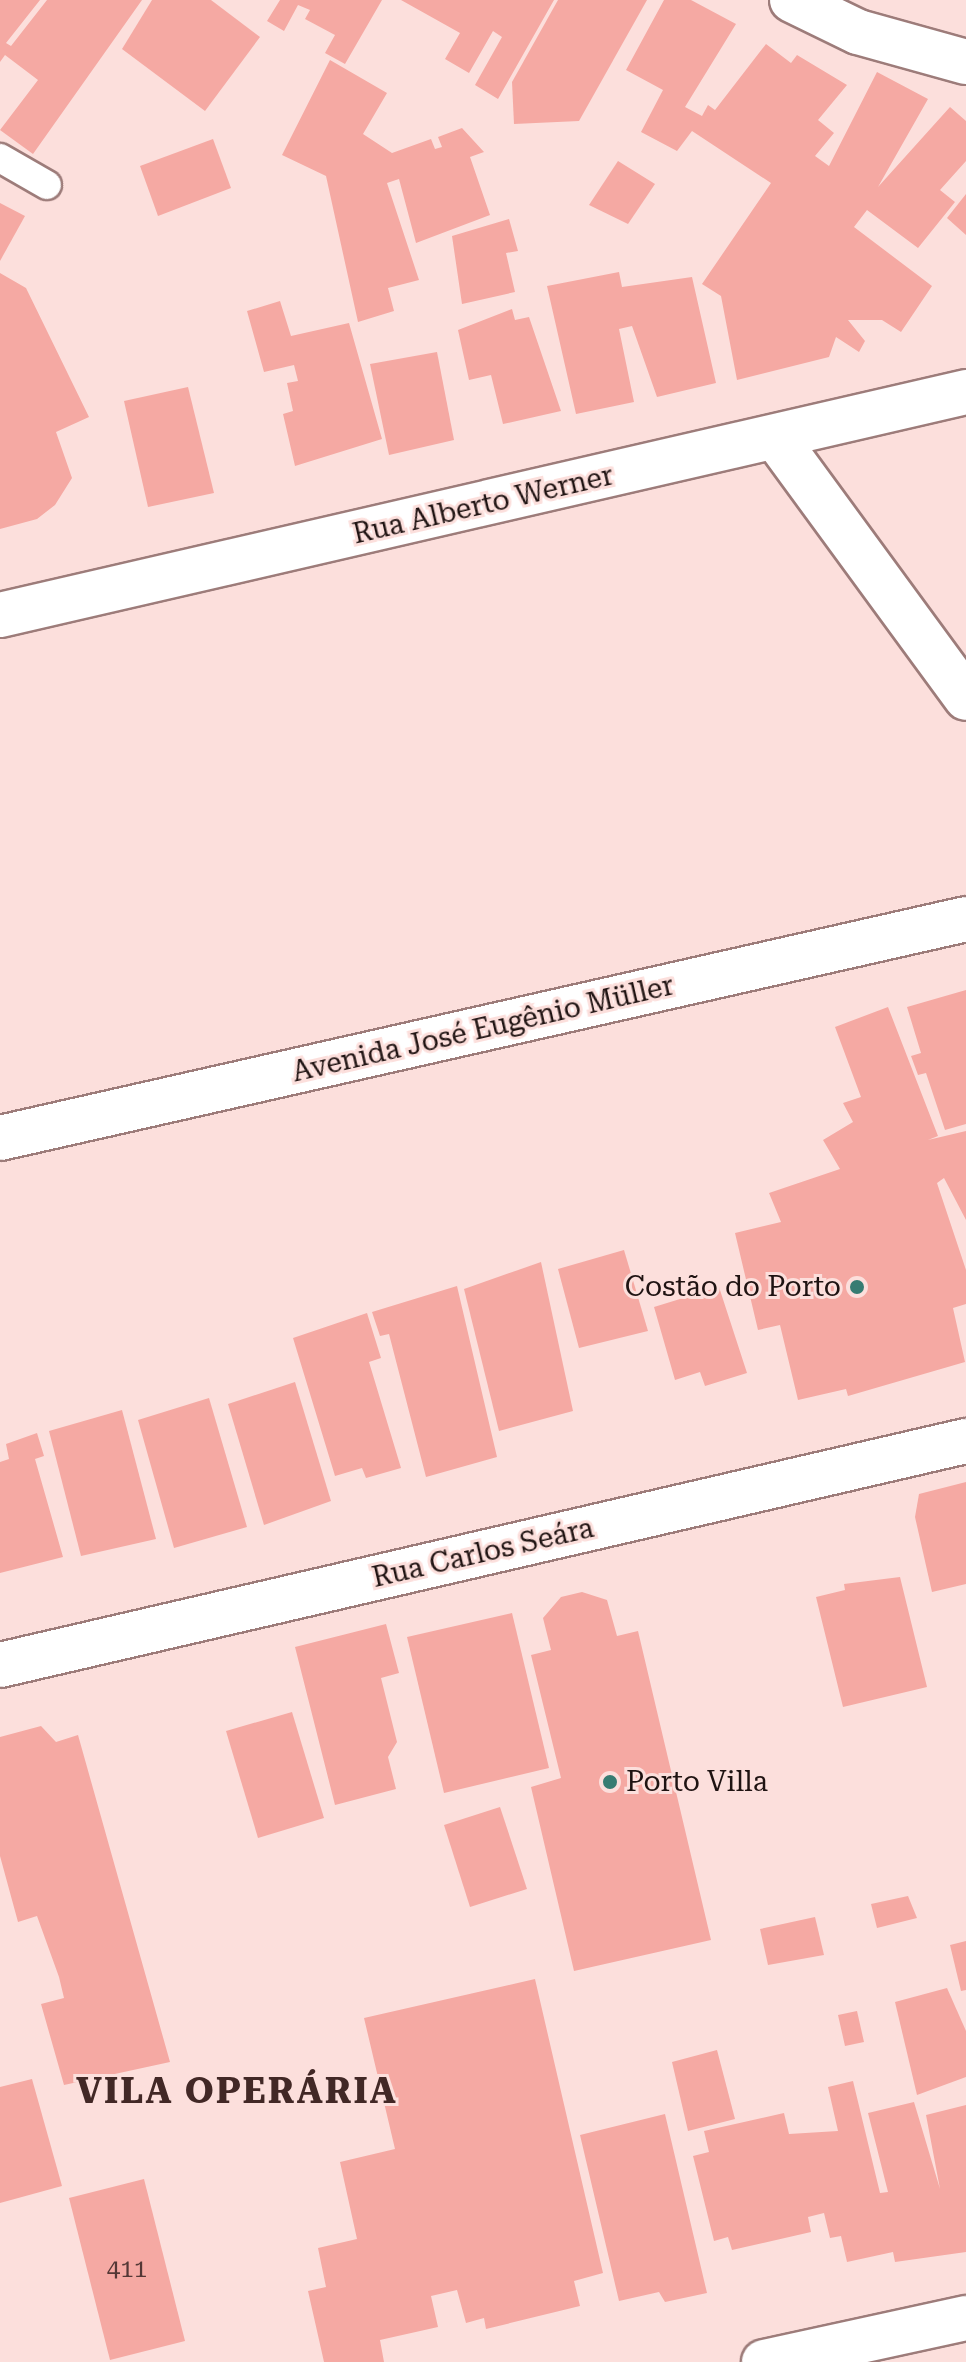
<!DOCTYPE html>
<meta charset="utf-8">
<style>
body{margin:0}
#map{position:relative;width:966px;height:2362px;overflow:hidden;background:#fcdfdc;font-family:"Roboto Serif",serif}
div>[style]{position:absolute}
.building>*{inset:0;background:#f5a9a3}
.roads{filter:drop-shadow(2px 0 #9d7c7a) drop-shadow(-2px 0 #9d7c7a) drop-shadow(0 2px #9d7c7a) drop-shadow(0 -2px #9d7c7a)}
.service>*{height:28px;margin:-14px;padding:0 14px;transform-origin:14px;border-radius:14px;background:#fff}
.minor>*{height:44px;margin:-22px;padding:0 22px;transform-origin:22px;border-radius:22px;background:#fff}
.secondary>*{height:44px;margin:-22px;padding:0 22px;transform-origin:22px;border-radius:22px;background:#fff}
.dots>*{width:22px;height:22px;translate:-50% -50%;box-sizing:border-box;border:4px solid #fcdfdc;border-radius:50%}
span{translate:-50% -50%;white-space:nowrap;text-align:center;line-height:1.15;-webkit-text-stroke:6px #fcdfdc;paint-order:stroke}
.number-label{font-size:24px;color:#543836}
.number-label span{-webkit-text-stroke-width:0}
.street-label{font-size:28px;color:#1f1312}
.poi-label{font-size:28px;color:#1f1312}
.right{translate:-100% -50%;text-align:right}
.left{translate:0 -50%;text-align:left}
.district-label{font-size:36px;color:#422826;font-weight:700;letter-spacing:2px}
</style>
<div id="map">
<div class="building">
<i style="clip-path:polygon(0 0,40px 0,6px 43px,11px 46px,47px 0,142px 0,33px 154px,0 130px,38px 80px,5px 55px,0 62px)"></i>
<i style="clip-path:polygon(152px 0,211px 0,260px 37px,205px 111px,122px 49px)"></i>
<i style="clip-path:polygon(280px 0,382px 0,345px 64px,325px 53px,335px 35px,305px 19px,310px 10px,298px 5px,284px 31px,267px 21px)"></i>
<i style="clip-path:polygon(401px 0,554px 0,498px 99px,475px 85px,502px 37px,493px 31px,469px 73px,445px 59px,460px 33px)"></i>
<i style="clip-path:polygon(558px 0,647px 0,579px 121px,514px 124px,512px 82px)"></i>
<i style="clip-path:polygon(664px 0,691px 0,736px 24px,685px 107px,702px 116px,708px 105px,715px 110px,766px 44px,791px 63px,797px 55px,847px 85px,818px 120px,834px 133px,815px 156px,829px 166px,877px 72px,928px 99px,878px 187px,950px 107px,966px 121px,966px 161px,940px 190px,955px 202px,918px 248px,867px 210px,854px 227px,932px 286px,901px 332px,882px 320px,848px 320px,865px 341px,859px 352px,836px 337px,829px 357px,737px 380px,721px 296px,702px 284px,771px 183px,692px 131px,677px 151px,641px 132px,663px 90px,626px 70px)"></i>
<i style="clip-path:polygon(330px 60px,387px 93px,363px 134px,392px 153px,431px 139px,435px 149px,442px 147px,438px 137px,462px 128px,484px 152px,470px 157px,490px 215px,416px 243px,399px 179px,387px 183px,419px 280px,388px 288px,394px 311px,358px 322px,326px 176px,282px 155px)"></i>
<i style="clip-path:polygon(213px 139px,231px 188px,158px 216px,140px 166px)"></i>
<i style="clip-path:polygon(618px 161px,655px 184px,628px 224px,589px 205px)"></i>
<i style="clip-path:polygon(966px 194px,966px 235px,947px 218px)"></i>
<i style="clip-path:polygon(0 203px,25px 216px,0 261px)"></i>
<i style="clip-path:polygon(509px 219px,518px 251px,506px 253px,515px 292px,462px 304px,452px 236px)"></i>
<i style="clip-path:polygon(619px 272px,622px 287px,692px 277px,716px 383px,657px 397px,632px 326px,619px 329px,634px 402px,576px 414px,547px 286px)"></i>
<i style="clip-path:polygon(0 273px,26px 288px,89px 417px,56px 432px,72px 478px,55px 505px,37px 519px,0 529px)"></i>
<i style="clip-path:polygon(280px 301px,291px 336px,349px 323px,382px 439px,295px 466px,283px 414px,293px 411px,287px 383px,298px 381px,294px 365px,264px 372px,247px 311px)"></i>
<i style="clip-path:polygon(512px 309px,515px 320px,529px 317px,561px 411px,503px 424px,491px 375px,469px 380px,458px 330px)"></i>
<i style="clip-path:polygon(437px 352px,454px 440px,389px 455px,370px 364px)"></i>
<i style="clip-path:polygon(188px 387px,214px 493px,148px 507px,124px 401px)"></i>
<i style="clip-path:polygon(966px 990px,966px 1124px,945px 1130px,926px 1073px,918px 1075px,911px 1056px,921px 1053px,907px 1007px)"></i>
<i style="clip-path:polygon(888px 1007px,938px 1136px,928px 1140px,966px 1131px,966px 1220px,944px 1178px,937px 1183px,966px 1270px,966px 1304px,953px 1308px,965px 1362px,848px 1396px,846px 1389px,798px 1400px,780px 1325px,758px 1330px,735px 1233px,781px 1222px,769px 1193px,840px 1169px,823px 1140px,853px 1122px,843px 1103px,861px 1097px,835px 1027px)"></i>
<i style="clip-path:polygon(624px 1250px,648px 1331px,579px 1348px,558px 1269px)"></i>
<i style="clip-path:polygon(541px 1262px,573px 1411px,499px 1431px,464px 1289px)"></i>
<i style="clip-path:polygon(457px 1286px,497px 1457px,426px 1477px,389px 1334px,380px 1336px,372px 1312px)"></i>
<i style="clip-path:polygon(719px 1287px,747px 1373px,705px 1386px,700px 1372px,675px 1380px,654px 1307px)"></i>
<i style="clip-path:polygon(367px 1313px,381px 1358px,369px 1362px,401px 1468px,366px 1478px,362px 1468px,335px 1476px,293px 1338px)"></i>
<i style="clip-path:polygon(295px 1382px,331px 1501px,264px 1525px,228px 1404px)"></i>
<i style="clip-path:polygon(209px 1398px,247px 1527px,174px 1548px,138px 1420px)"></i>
<i style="clip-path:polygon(122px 1410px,156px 1539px,81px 1556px,49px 1431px)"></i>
<i style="clip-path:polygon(37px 1433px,44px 1456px,35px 1459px,63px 1557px,0 1573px,0 1462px,9px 1459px,6px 1444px)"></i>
<i style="clip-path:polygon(966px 1482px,966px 1584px,932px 1592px,915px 1517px,919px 1494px)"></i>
<i style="clip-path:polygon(900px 1577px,927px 1687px,843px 1707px,816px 1597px,845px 1590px,844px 1584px)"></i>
<i style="clip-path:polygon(582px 1592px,607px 1600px,617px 1636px,638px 1631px,711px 1940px,574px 1971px,531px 1787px,561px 1778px,531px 1655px,551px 1650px,543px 1618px,561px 1597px)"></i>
<i style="clip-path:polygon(512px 1613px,549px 1768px,444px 1793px,407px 1637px)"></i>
<i style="clip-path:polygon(386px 1624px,399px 1673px,381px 1678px,397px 1742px,388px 1757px,396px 1789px,335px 1805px,295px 1647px)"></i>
<i style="clip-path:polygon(292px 1712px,324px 1818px,258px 1838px,226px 1731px)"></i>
<i style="clip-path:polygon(41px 1726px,56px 1742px,78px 1735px,170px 2062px,64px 2085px,41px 2004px,64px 1998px,59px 1977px,37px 1916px,18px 1922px,0 1856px,0 1737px)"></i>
<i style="clip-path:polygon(500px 1807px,527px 1889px,470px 1907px,444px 1825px)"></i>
<i style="clip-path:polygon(908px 1896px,917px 1918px,877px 1928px,871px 1904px)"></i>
<i style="clip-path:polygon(815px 1917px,824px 1955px,768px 1965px,760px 1929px)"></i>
<i style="clip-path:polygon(966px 1941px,966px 1990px,961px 1991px,950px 1945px)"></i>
<i style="clip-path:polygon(535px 1979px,603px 2273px,574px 2281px,580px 2306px,486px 2329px,484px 2318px,466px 2323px,457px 2290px,431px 2296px,438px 2327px,380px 2340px,384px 2362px,324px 2362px,308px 2291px,326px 2287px,318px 2248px,357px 2239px,340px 2162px,395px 2149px,364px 2018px)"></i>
<i style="clip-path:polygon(947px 1988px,966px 2031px,966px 2077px,917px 2095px,895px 2002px)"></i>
<i style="clip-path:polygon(857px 2011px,864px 2042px,845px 2046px,838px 2015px)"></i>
<i style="clip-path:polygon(717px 2050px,735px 2119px,688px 2131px,672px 2062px)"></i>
<i style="clip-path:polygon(32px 2079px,62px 2186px,0 2203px,0 2087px)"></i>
<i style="clip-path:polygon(853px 2081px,880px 2193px,888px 2192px,868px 2113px,914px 2102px,940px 2189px,926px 2115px,966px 2105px,966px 2252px,895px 2262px,893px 2252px,847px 2262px,841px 2236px,830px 2238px,824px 2213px,808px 2217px,811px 2232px,732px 2250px,728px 2237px,714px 2241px,693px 2156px,709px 2152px,704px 2131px,784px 2113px,789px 2134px,838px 2131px,828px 2087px)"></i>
<i style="clip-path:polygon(665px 2114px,707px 2293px,665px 2302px,659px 2292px,619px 2301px,580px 2135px)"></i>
<i style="clip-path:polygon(144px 2179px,185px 2341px,110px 2360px,69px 2198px)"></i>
</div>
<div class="roads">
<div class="service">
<i style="left:0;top:158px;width:54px;rotate:29.9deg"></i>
</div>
<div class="minor">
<i style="left:792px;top:0;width:73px;rotate:25.9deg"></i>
<i style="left:858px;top:32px;width:112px;rotate:15.5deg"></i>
<i style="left:776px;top:438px;width:322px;rotate:53.8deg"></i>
<i style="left:0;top:1665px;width:992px;rotate:-13.06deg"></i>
<i style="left:764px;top:2362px;width:207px;rotate:-12.3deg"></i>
</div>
<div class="secondary">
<i style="left:0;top:615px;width:991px;rotate:-13deg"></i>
<i style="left:0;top:1138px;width:991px;rotate:-12.77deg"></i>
</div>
</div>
<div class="dots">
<i style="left:857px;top:1287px;background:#377c72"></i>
<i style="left:610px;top:1782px;background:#377c72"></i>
</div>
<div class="number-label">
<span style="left:127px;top:2270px">411</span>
</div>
<div class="street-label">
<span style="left:483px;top:505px;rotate:-13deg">Rua Alberto Werner</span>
<span style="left:483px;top:1029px;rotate:-13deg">Avenida José Eugênio Müller</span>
<span style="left:483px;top:1553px;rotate:-13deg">Rua Carlos Seára</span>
</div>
<div class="poi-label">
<span class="right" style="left:841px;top:1287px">Costão do Porto</span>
<span class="left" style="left:626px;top:1782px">Porto Villa</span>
</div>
<div class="district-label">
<span style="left:237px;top:2092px">VILA OPERÁRIA</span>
</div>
</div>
